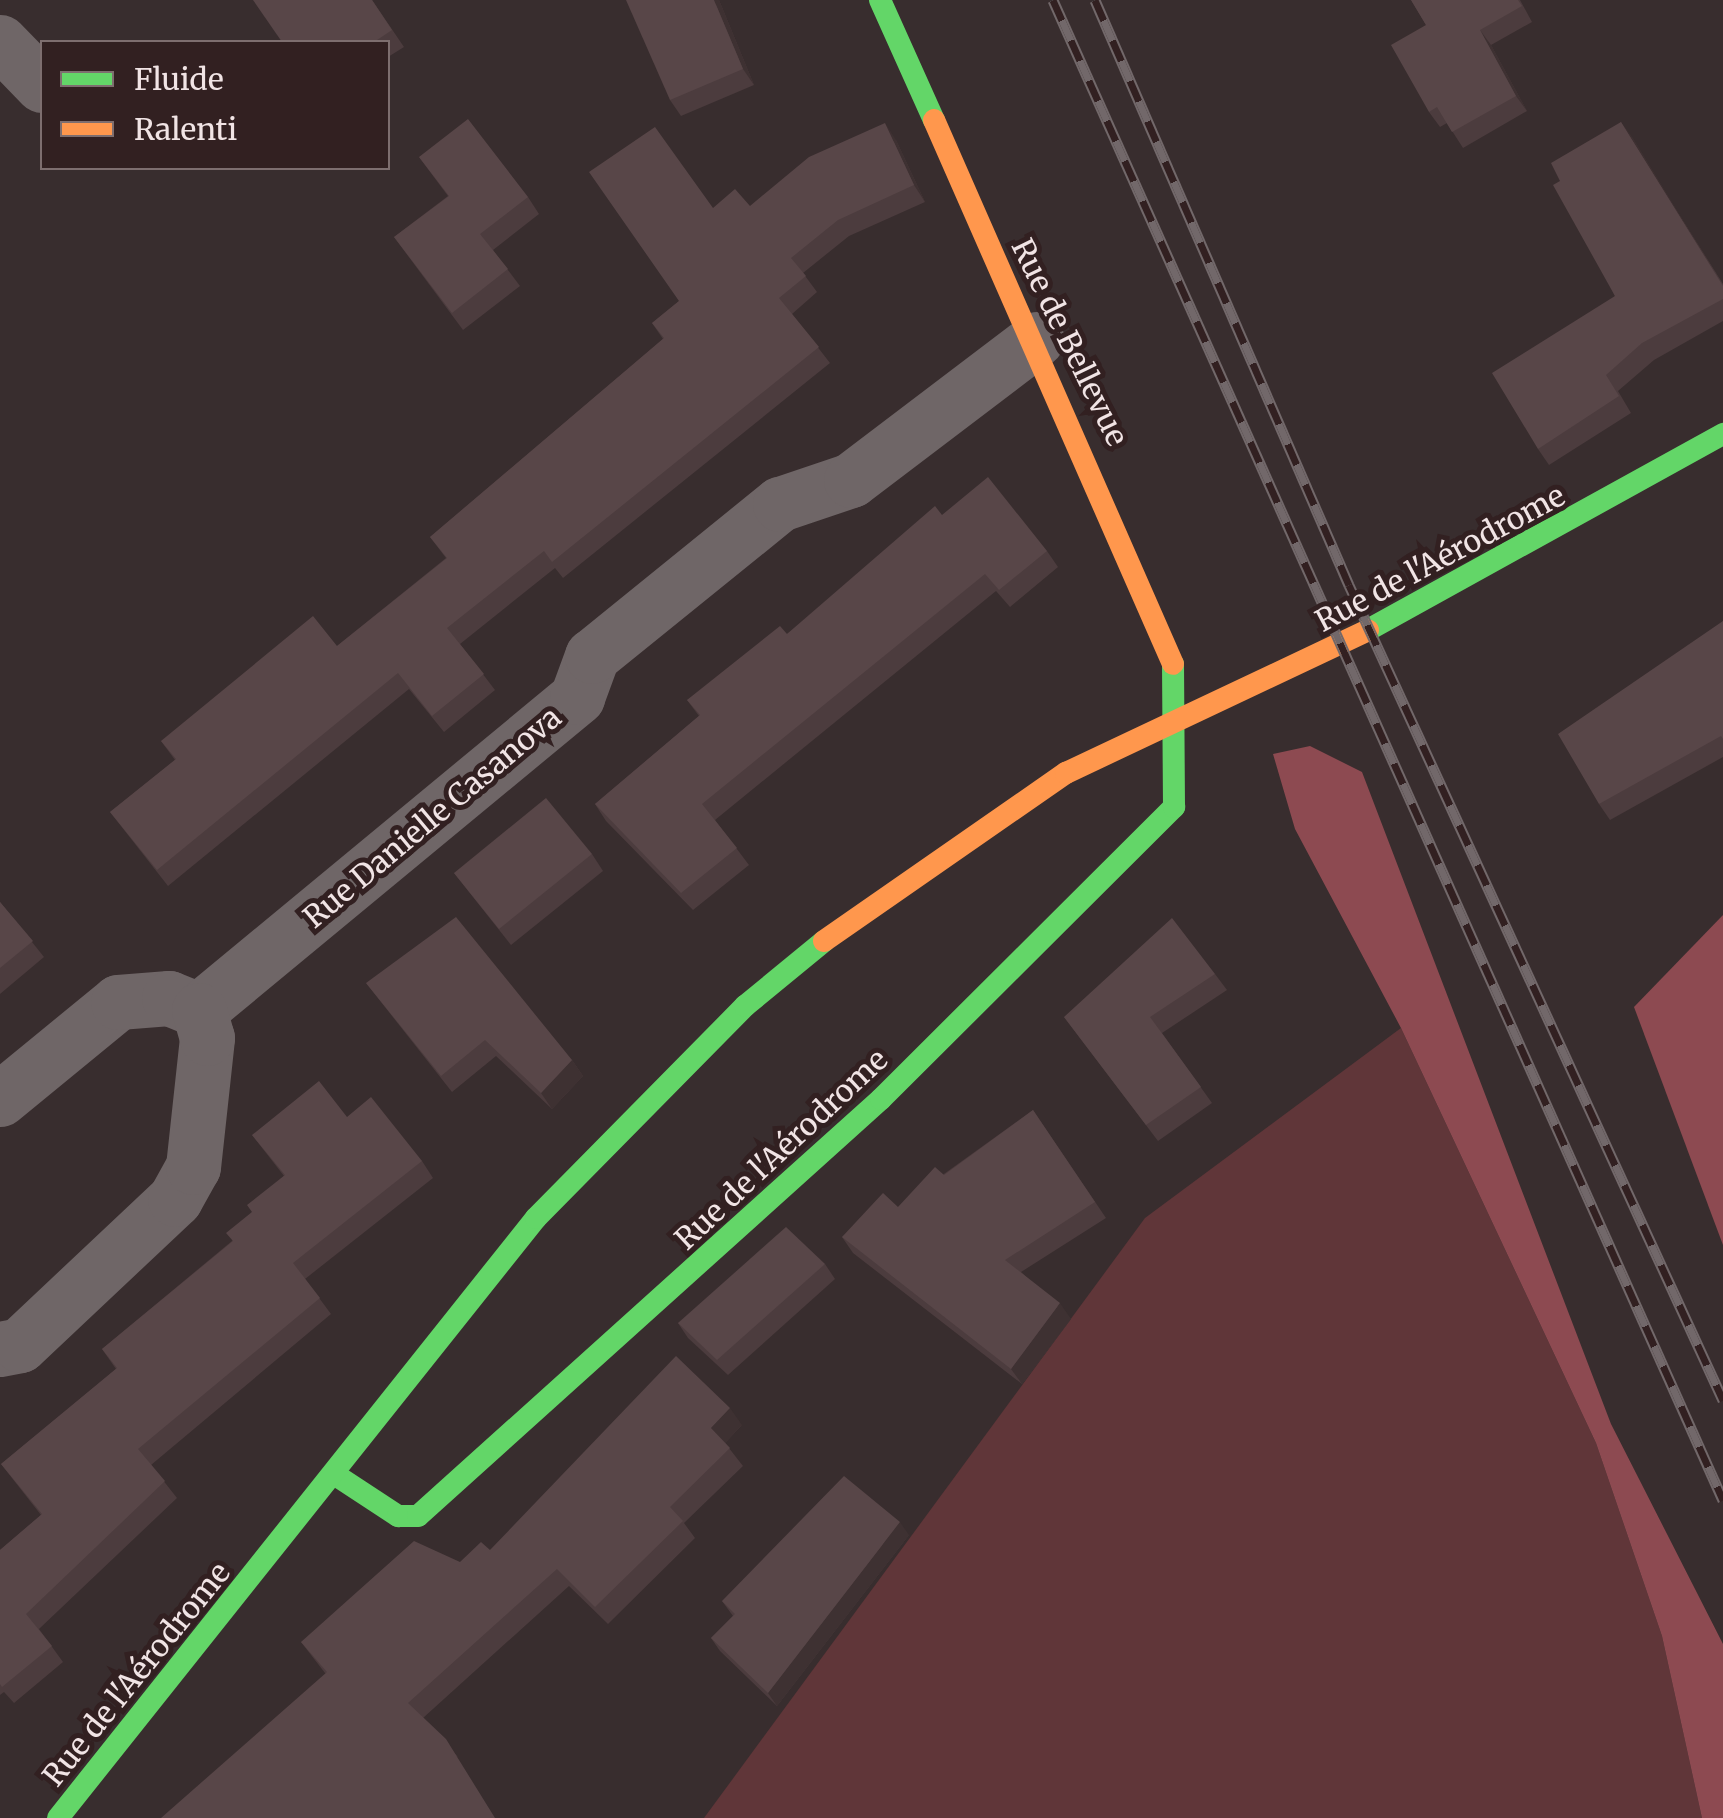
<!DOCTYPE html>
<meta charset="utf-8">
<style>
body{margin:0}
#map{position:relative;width:1723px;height:1818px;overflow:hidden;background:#382d2e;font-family:Merriweather,serif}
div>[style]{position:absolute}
.green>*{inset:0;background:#603639}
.forest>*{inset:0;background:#8d4a51}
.street>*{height:55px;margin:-27.5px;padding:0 27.5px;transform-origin:27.5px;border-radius:27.5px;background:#6f6667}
.fast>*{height:22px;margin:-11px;padding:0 11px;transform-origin:11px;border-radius:11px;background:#63d668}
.slow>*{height:22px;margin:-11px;padding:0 11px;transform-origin:11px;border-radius:11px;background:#ff974d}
.rail>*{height:11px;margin-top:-5.5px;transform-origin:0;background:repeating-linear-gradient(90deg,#322021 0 22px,#72686a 0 44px);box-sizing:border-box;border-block:2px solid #72686a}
.wall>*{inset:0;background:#4c3c3e}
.shaded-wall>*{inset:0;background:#3e3132}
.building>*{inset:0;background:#584648}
span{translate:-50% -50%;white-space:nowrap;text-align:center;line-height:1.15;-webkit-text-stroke:10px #322021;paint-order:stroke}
.street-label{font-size:30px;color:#f1e4e5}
.legend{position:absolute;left:40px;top:40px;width:350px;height:130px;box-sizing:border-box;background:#322021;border:2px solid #7e6e6f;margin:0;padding:12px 18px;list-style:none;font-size:30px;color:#f1e4e5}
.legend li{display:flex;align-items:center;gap:20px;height:50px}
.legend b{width:50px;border:2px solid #7e6e6f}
</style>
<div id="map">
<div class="green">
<i style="clip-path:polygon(1401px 1028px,1596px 1443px,1662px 1636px,1702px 1818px,704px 1818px,1145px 1218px)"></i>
</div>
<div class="forest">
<i style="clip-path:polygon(1310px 746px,1362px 772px,1611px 1424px,1723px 1644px,1723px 1818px,1702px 1818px,1662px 1636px,1596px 1443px,1401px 1028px,1295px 829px,1273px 754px)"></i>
<i style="clip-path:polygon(1723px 915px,1723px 1245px,1634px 1007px)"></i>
</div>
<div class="street">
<i style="left:0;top:42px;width:60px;rotate:45.7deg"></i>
<i style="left:0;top:1099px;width:153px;rotate:-39.4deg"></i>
<i style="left:118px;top:1002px;width:51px;rotate:-4.5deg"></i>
<i style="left:169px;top:998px;width:32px;rotate:22deg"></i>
<i style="left:199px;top:1010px;width:491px;rotate:-39.6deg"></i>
<i style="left:577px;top:697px;width:44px;rotate:-69.9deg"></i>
<i style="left:592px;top:656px;width:242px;rotate:-39deg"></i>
<i style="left:780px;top:504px;width:75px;rotate:-18.7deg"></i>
<i style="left:851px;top:480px;width:233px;rotate:-37.2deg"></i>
<i style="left:0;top:1349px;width:20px;rotate:-11deg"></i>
<i style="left:20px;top:1345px;width:213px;rotate:-43.3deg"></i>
<i style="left:175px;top:1199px;width:37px;rotate:-61deg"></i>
<i style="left:193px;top:1167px;width:130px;rotate:-83.8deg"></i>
<i style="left:207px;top:1038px;width:29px;rotate:-106deg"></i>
</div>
<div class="fast">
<i style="left:880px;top:0;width:132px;rotate:65.8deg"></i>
<i style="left:1368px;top:630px;width:406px;rotate:-28.9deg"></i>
<i style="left:334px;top:1474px;width:77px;rotate:33.3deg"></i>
<i style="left:398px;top:1516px;width:20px"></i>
<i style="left:418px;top:1516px;width:623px;rotate:-42.01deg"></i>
<i style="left:881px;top:1099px;width:414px;rotate:-44.9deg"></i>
<i style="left:1174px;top:807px;width:143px;rotate:-90.4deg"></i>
<i style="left:58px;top:1818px;width:767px;rotate:-51.46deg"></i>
<i style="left:536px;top:1218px;width:298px;rotate:-45.4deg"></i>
<i style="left:745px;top:1006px;width:102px;rotate:-39.4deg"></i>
</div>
<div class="slow">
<i style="left:934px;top:120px;width:594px;rotate:66.28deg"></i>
<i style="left:824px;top:941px;width:295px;rotate:-34.8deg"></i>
<i style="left:1066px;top:773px;width:334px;rotate:-25.3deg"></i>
</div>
<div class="rail">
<i style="left:1053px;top:0;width:1643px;rotate:65.93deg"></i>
<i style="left:1095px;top:0;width:638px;rotate:66.53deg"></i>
<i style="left:1349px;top:585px;width:897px;rotate:65.35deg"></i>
</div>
<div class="wall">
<i style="clip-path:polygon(372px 0,404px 47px,388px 57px,388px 42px,282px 42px)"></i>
<i style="clip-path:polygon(719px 0,754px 85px,681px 116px,670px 100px)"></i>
<i style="clip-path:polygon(1411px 0,1520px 0,1532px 22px,1491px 45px,1527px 111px,1463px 148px,1447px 123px,1440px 127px,1429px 112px,1426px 25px)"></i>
<i style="clip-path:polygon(1621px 122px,1723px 284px,1723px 321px,1654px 360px,1618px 391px,1631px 413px,1549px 465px,1538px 449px,1615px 296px,1560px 181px)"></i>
<i style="clip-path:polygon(896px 140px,925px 202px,849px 236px,803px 273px,817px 292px,792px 314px,830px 363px,563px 578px,555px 568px,460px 644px,495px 690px,444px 732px,409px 689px,168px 886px,110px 812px,175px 760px,161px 741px,337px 646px,446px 558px,430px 537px,663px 339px,652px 323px,679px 301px,713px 208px,750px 206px)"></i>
<i style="clip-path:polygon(419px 157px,528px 197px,539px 214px,493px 250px,520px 286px,463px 330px,394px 237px,448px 196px)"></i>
<i style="clip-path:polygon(942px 515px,1047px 551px,1058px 567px,1010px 607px,996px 591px,715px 820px,749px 865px,693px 910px,606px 821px,595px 804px,699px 716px,687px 700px,787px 634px)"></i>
<i style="clip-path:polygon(1723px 621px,1723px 757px,1610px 820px,1599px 804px)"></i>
<i style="clip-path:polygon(592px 854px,603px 871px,511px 945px,454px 873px)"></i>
<i style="clip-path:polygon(0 902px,44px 957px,0 994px)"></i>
<i style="clip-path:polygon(1215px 974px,1227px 990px,1162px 1033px,1212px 1103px,1158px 1141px,1064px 1017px)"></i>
<i style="clip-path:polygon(366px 983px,572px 1060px,583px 1076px,552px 1109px,496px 1056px,452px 1092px)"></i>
<i style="clip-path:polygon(1033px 1110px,1106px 1218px,1021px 1272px,1071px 1319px,1022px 1384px,853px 1253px,842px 1237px,898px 1207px)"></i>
<i style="clip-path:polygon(347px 1117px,422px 1161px,433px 1178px,305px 1279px,331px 1314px,151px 1465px,177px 1498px,39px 1629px,63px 1662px,14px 1703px,4px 1692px,0 1695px,0 1550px,41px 1515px,1px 1464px,116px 1369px,102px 1349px,232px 1241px,252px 1212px,284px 1176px,252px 1135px)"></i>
<i style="clip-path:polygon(825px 1264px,835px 1279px,728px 1375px,688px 1338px,678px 1323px)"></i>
<i style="clip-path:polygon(742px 1425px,725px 1443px,743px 1466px,684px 1523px,695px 1538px,608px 1624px,569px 1586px,423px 1718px,458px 1757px,325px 1673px,301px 1642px,460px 1562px,490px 1550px)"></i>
<i style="clip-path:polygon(909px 1535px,777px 1706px,720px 1651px,711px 1638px,733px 1616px,722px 1601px)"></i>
</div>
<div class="shaded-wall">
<i style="clip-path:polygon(714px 0,719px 0,754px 85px,743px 69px)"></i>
<i style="clip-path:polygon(1480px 30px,1491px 45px,1527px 111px,1516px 96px)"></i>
<i style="clip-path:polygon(1621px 122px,1633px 138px,1723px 286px)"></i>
<i style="clip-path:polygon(885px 123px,896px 140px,925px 202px,914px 185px)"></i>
<i style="clip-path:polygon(572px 1060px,583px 1076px,552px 1109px,541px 1093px)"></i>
<i style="clip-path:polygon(1060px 1303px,1071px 1319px,1022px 1384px,1011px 1369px)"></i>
<i style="clip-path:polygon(730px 1408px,742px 1425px,723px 1445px,711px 1428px)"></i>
<i style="clip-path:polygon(900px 1522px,909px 1535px,777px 1706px,768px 1693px)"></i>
</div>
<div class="building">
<i style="clip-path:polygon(253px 0,372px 0,392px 30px,374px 42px,282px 42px)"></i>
<i style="clip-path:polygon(626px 0,714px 0,743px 69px,670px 100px)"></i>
<i style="clip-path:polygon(1411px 0,1518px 0,1522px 6px,1480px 30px,1516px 96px,1452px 132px,1437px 107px,1429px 112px,1391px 45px,1426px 25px)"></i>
<i style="clip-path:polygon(468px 119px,528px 197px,480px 234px,508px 269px,452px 313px,394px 237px,449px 196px,419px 157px)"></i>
<i style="clip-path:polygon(1621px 122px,1723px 286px,1723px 299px,1642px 343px,1606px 375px,1619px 396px,1538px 449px,1492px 373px,1615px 296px,1553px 185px,1560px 181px,1551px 163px)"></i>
<i style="clip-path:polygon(885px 123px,914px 185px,838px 220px,791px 258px,806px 276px,779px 298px,819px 347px,552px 562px,544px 551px,447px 628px,484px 674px,432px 716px,398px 673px,157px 870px,110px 812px,176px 759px,161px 741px,313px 616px,337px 646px,447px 558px,430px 537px,664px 338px,652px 323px,679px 301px,589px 172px,655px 127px,713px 208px,735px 189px,750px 206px,809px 157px)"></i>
<i style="clip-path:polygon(988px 477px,1047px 551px,999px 590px,985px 574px,702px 804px,737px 848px,681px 893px,595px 804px,700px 715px,687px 700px,780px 626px,787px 634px,935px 506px,942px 515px)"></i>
<i style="clip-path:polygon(1723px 621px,1723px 739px,1721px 736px,1599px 804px,1558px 734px)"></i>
<i style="clip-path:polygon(546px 798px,592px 854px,499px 929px,454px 873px)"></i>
<i style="clip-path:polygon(0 902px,33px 941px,0 968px)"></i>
<i style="clip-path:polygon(456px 917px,572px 1060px,541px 1093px,485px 1040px,441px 1076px,366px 983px)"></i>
<i style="clip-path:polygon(1172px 918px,1215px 974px,1150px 1017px,1201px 1087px,1146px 1125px,1064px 1017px)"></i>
<i style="clip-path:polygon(319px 1081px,347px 1117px,371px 1097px,422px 1161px,293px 1263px,320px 1298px,138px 1449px,165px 1481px,26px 1614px,52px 1646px,2px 1687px,0 1684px,0 1550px,42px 1514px,1px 1464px,117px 1368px,102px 1349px,233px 1241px,226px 1233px,252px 1212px,247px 1205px,285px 1175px,252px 1135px)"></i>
<i style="clip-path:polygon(1033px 1110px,1095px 1202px,1005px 1260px,1060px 1303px,1011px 1369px,842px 1237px,883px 1193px,898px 1207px,935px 1167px,944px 1175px)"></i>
<i style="clip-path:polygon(786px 1227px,825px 1264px,717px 1360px,678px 1323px)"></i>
<i style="clip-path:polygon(676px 1356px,730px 1408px,711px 1428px,730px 1448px,670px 1507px,683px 1521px,595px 1607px,557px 1569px,408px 1703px,446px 1739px,495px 1818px,161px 1818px,327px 1672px,301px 1642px,414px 1541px,460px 1562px,481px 1542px,490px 1550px)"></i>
<i style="clip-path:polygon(844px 1476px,900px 1522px,768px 1693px,711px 1638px,735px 1614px,722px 1601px)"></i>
</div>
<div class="street-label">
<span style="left:1070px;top:342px;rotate:64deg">Rue de Bellevue</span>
<span style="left:1440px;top:558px;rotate:-28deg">Rue de l'Aérodrome</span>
<span style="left:432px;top:817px;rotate:-40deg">Rue Danielle Casanova</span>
<span style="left:781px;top:1149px;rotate:-43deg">Rue de l'Aérodrome</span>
<span style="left:136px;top:1674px;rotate:-51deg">Rue de l'Aérodrome</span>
</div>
<ul class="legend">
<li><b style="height:12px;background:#63d668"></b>Fluide</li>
<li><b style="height:12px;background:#ff974d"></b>Ralenti</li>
</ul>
</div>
